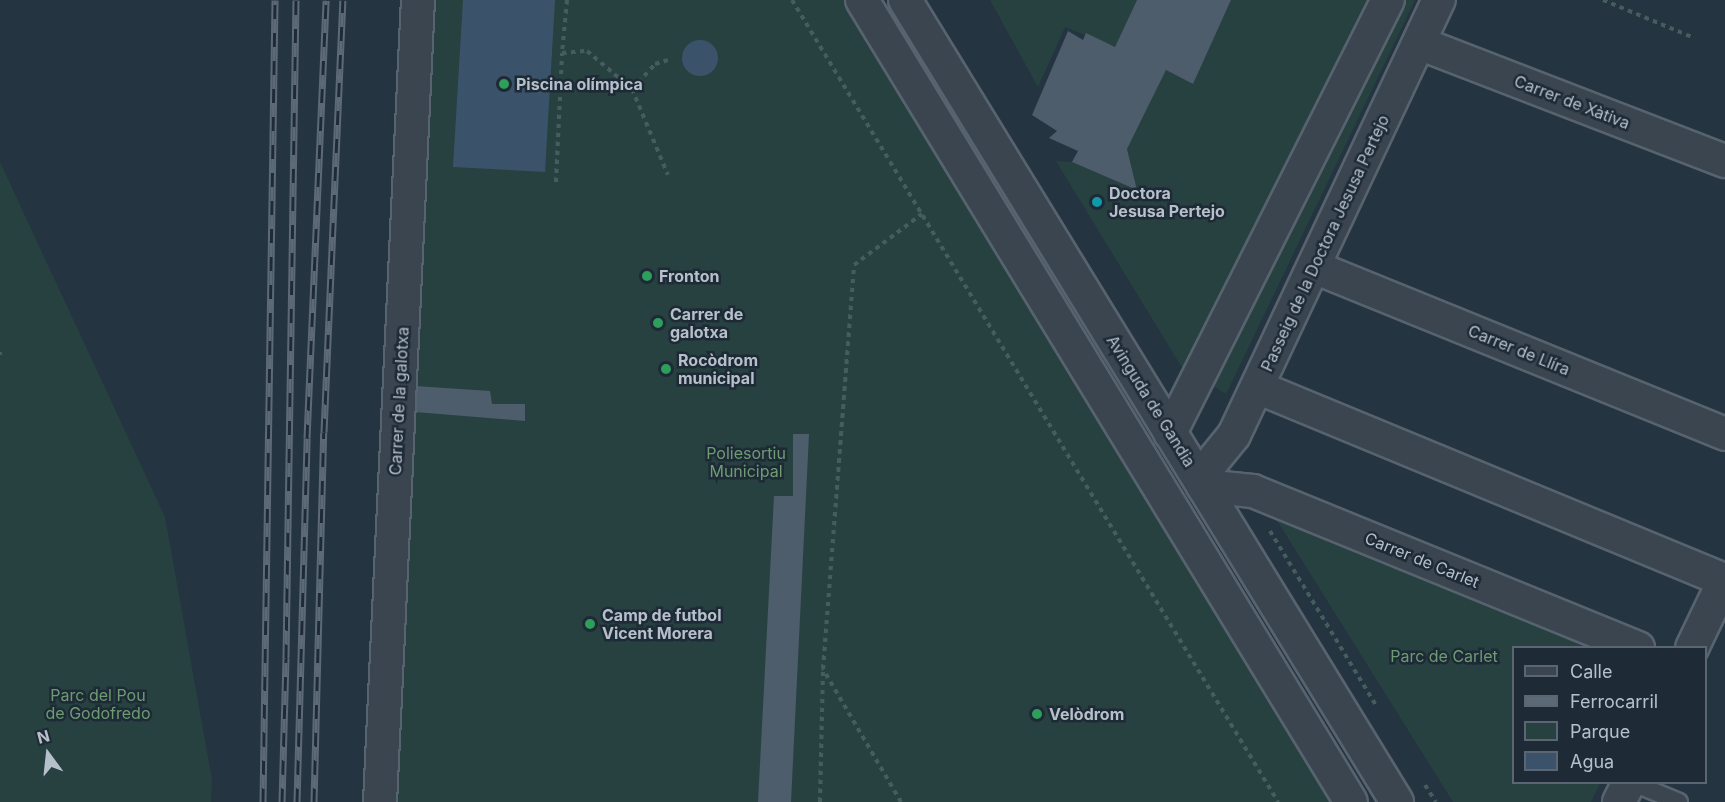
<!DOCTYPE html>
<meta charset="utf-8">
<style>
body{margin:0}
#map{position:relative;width:1725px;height:802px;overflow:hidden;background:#253441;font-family:Inter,sans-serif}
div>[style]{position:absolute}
.green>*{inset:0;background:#274141}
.water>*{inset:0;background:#3b536a}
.round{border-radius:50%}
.building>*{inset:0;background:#4e5d6c}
.path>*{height:4px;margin-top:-2px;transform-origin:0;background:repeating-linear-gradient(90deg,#465d5e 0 4.5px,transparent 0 9px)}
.roads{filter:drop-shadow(2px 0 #57636e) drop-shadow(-2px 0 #57636e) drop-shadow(0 2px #57636e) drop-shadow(0 -2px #57636e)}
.lane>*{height:16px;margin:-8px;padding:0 8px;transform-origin:8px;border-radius:8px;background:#3a4550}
.street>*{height:32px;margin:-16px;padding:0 16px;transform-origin:16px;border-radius:16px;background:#3a4550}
.rail>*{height:7px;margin-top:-3.5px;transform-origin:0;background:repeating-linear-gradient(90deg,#1e2a36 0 14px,#5c6a77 0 28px);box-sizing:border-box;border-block:2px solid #5c6a77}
.dots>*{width:16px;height:16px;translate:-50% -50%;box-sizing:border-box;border:3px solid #1e2a36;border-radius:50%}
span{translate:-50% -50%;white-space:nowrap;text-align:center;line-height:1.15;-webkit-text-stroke:5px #1e2a36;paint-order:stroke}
.poi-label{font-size:16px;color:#b6c0cb;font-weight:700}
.left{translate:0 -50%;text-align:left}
.street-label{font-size:16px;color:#b6c0cb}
.park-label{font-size:16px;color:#6d9c73}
.legend{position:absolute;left:1512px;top:646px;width:195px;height:138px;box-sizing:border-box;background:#1e2a36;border:2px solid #5b6672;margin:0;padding:8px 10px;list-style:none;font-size:18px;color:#b6c0cb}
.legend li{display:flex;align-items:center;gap:12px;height:30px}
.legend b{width:30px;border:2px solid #5b6672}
.north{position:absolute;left:18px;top:724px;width:60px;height:60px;-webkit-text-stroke:4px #1e2a36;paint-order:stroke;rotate:345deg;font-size:16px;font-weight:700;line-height:24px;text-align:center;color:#b6c0cb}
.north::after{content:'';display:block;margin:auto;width:21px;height:27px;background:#b6c0cb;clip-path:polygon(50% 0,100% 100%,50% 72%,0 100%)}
</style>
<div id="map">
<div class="green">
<i style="clip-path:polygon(427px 0,849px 0,1351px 802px,388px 802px)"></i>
<i style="clip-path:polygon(990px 0,1137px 0,1115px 47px,1065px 27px,1038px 87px)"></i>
<i style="clip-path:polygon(1231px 0,1415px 0,1226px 394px,1181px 366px,1056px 161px,1072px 162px,1137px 190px,1127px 149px,1166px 70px,1193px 84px)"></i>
<i style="clip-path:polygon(0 162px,165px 517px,212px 780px,211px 802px,0 802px)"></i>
<i style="clip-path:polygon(1273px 514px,1616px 647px,1514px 648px,1514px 782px,1600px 783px,1591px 802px,1453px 802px)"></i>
</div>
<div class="water">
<i style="clip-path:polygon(463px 0,555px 0,545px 172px,453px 167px)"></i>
<i class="round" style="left:682px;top:40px;width:36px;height:36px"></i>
</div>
<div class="building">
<i style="clip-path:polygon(1137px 0,1231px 0,1193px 84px,1166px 70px,1127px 149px,1137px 190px,1072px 162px,1078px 151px,1049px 138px,1057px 131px,1032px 115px,1068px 31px,1083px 40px,1086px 33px,1115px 47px)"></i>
<i style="clip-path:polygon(415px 386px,490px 391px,492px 404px,525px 404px,525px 421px,415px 412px)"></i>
<i style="clip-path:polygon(793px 434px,809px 434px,791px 802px,758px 802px,774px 496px,793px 496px)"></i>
</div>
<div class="path">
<i style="left:567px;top:0;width:53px;rotate:95.4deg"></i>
<i style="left:562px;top:53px;width:25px;rotate:-5deg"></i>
<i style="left:587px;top:51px;width:59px;rotate:40.2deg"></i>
<i style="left:632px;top:89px;width:34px;rotate:-47deg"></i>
<i style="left:655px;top:64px;width:17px;rotate:-17deg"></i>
<i style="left:792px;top:0;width:938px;rotate:58.78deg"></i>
<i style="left:1603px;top:0;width:96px;rotate:22.6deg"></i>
<i style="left:632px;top:89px;width:93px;rotate:67.3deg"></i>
<i style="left:556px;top:182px;width:129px;rotate:-87.3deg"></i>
<i style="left:0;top:352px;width:3px;rotate:90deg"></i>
<i style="left:1270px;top:531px;width:206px;rotate:58.7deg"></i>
<i style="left:1425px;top:785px;width:20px;rotate:57deg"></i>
<i style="left:820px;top:802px;width:132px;rotate:-88.7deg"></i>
<i style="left:901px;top:802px;width:154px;rotate:-120.4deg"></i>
<i style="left:823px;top:669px;width:405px;rotate:-85.6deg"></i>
<i style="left:854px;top:265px;width:85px;rotate:-36.9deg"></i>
</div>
<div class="roads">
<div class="lane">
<i style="left:1631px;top:782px;width:52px;rotate:22.6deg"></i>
</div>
<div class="street">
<i style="left:862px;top:0;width:939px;rotate:58.63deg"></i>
<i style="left:905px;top:0;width:941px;rotate:58.47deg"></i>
<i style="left:1419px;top:43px;width:328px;rotate:21.1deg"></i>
<i style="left:1314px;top:267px;width:444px;rotate:22.1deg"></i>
<i style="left:1257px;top:387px;width:505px;rotate:22.45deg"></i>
<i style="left:1170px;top:433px;width:485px;rotate:-63.3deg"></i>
<i style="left:1199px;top:478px;width:55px;rotate:-50.9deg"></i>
<i style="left:1234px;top:435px;width:481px;rotate:-64.8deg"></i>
<i style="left:1203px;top:486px;width:50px;rotate:5.7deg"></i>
<i style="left:1253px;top:491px;width:416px;rotate:22.2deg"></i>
<i style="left:1692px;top:648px;width:76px;rotate:-64.4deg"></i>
<i style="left:380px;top:802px;width:803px;rotate:-87.29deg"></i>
<i style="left:1619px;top:802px;width:22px;rotate:-63deg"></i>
</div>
</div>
<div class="rail">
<i style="left:263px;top:802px;width:802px;rotate:-89.14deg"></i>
<i style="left:282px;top:802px;width:144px;rotate:-88.4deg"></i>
<i style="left:286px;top:658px;width:658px;rotate:-89.13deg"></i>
<i style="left:297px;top:802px;width:364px;rotate:-88.4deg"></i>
<i style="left:307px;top:438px;width:438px;rotate:-87.5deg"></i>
<i style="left:314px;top:802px;width:370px;rotate:-88.5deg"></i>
<i style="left:324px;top:432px;width:432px;rotate:-87.5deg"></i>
</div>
<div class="dots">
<i style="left:504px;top:84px;background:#2e9e5b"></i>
<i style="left:1097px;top:202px;background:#0f9aa8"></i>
<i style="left:647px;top:276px;background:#2e9e5b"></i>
<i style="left:658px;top:323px;background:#2e9e5b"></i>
<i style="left:666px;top:369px;background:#2e9e5b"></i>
<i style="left:590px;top:624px;background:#2e9e5b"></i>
<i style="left:1037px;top:714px;background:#2e9e5b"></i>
</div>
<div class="poi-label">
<span class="left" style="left:516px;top:84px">Piscina olímpica</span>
<span class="left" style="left:1109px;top:202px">Doctora<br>Jesusa Pertejo</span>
<span class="left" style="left:659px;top:276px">Fronton</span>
<span class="left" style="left:670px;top:323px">Carrer de<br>galotxa</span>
<span class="left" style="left:678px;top:369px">Rocòdrom<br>municipal</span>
<span class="left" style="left:602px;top:624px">Camp de futbol<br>Vicent Morera</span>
<span class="left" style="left:1049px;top:714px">Velòdrom</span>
</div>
<div class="street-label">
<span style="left:1572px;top:102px;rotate:21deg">Carrer de Xàtiva</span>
<span style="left:1325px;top:243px;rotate:-65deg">Passeig de la Doctora Jesusa Pertejo</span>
<span style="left:1519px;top:350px;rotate:22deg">Carrer de Llíra</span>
<span style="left:399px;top:401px;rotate:-87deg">Carrer de la galotxa</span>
<span style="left:1151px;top:401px;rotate:58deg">Avinguda de Gandia</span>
<span style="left:1422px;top:560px;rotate:22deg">Carrer de Carlet</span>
</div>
<div class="park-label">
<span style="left:746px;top:462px">Poliesortiu<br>Municipal</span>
<span style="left:1444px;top:656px">Parc de Carlet</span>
<span style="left:98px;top:704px">Parc del Pou<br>de Godofredo</span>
</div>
<ul class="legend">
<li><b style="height:8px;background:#3a4550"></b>Calle</li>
<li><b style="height:8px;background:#5c6a77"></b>Ferrocarril</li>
<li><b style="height:16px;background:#274141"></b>Parque</li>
<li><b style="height:16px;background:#3b536a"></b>Agua</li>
</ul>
<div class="north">N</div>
</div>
